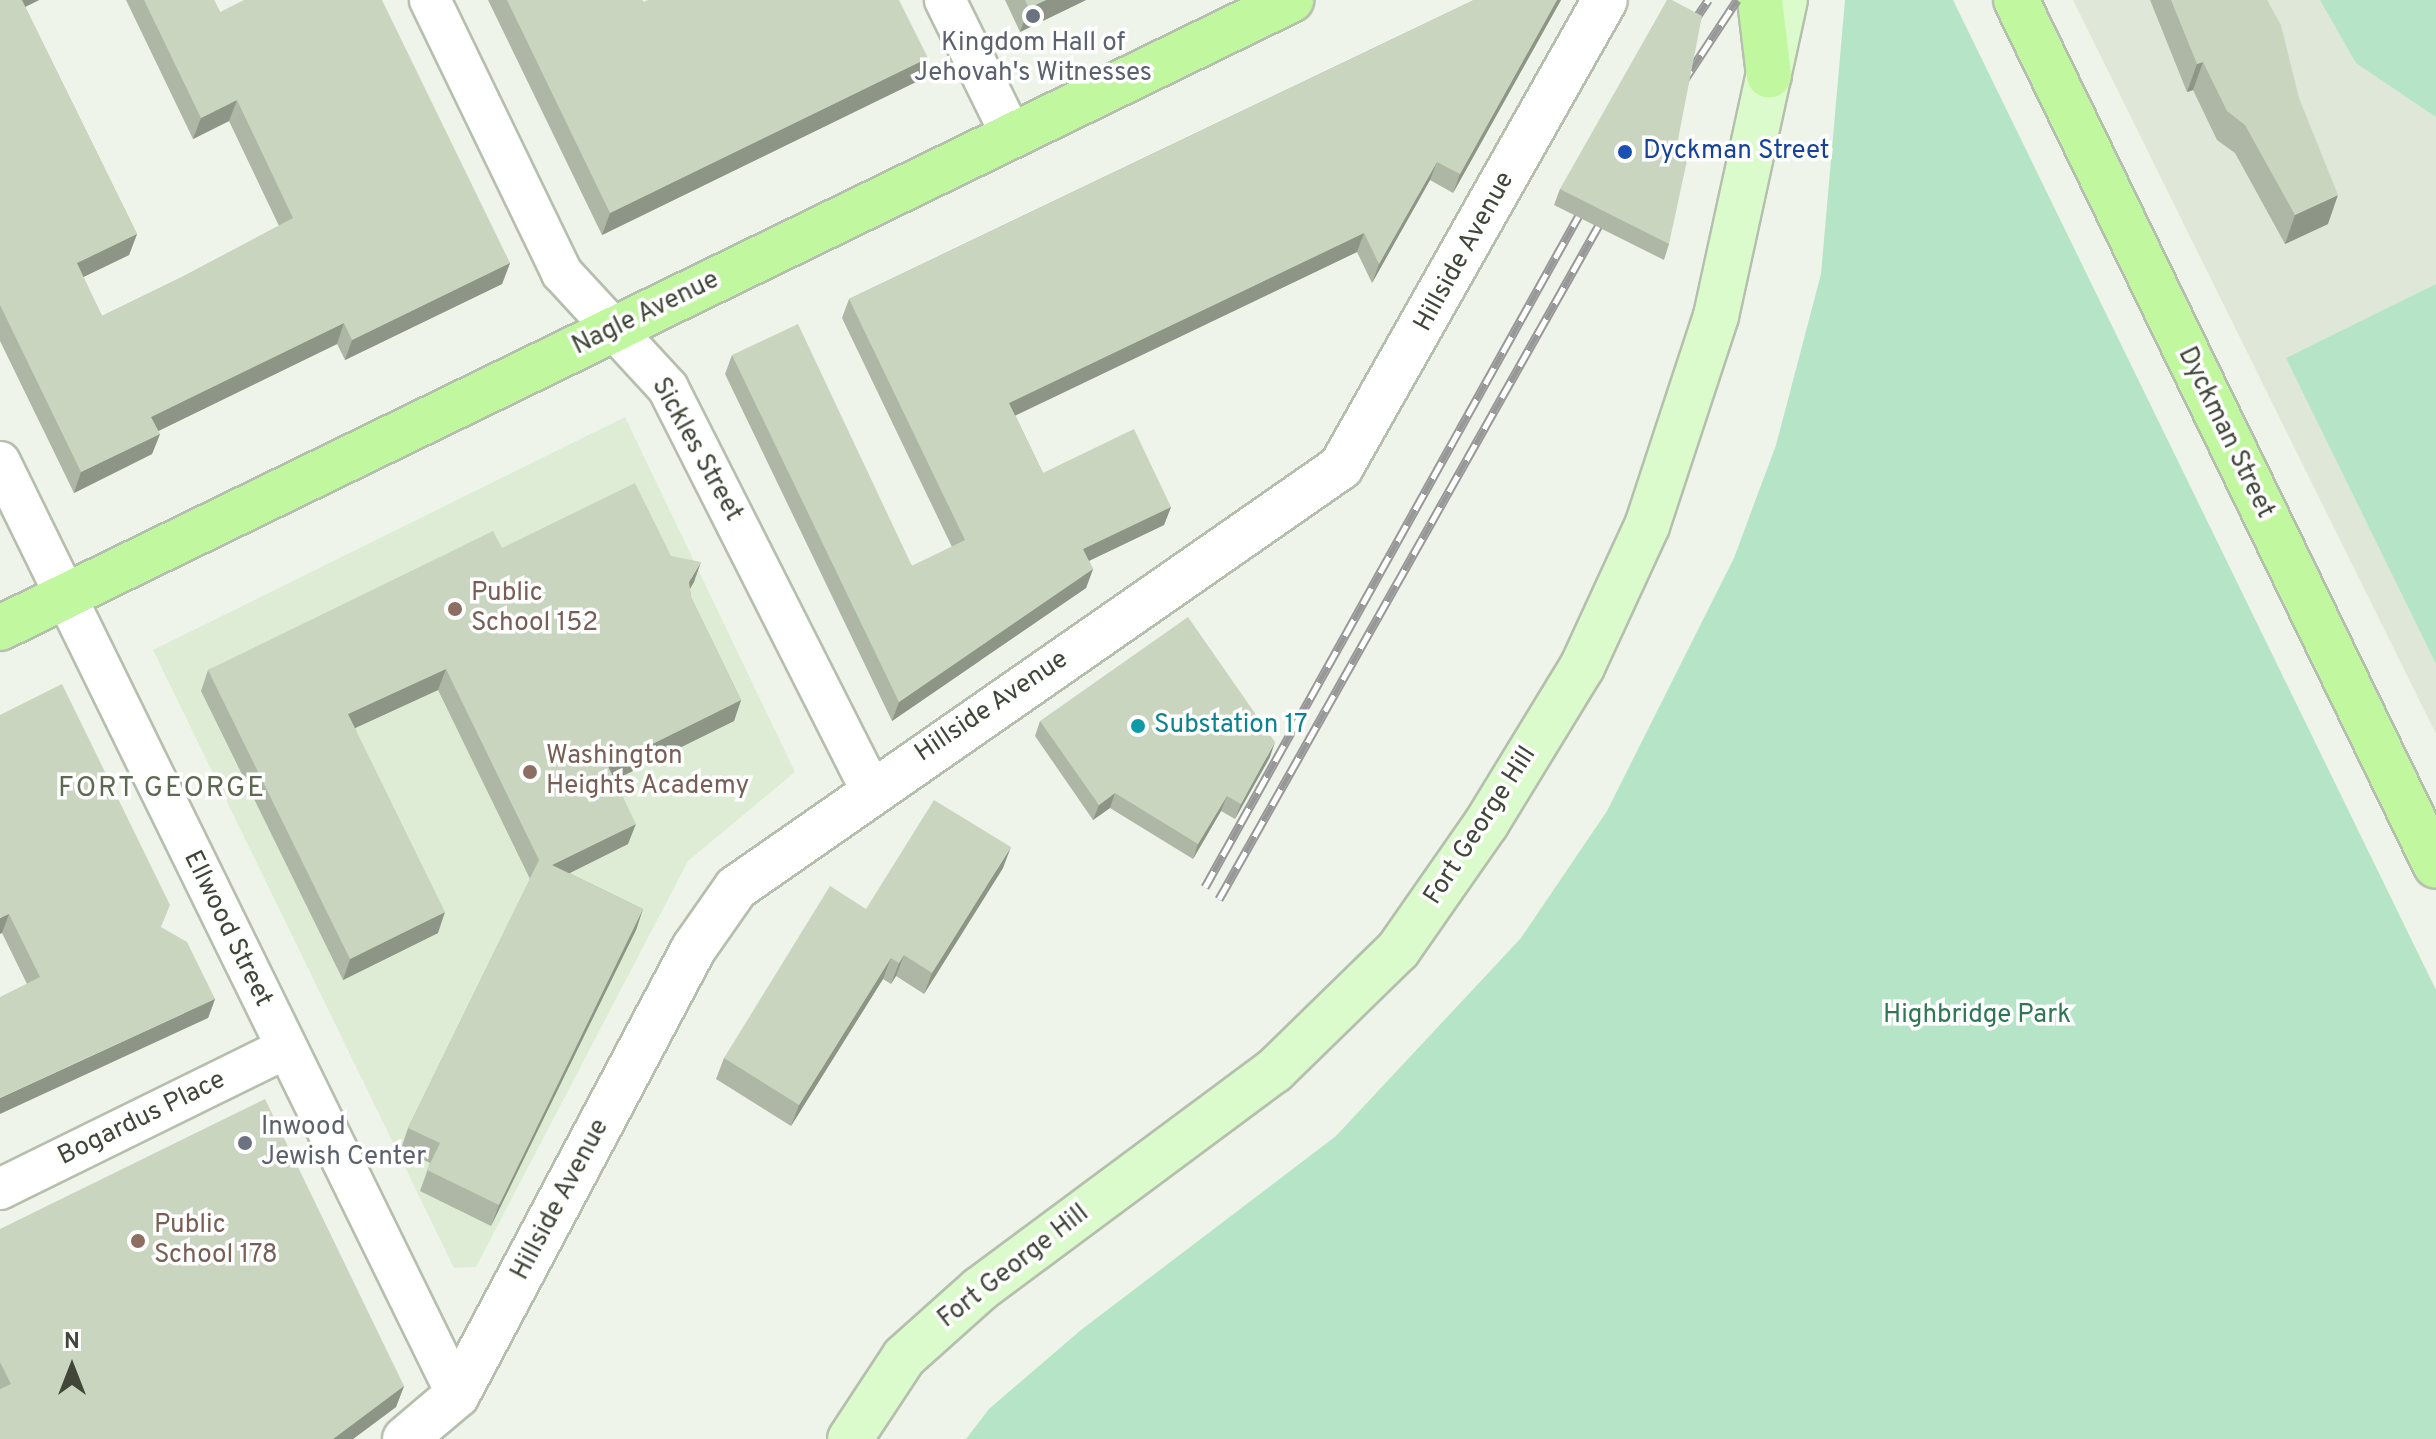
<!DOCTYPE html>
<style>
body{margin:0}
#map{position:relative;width:2436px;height:1439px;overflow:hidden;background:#eef4ea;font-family:Overpass,sans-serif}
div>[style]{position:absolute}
.residential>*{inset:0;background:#dfe7d8}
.education>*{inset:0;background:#deecd5}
.green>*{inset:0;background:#b5e5c6}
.roads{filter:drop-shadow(2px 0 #b5bfad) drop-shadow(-2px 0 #b5bfad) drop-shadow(0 2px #b5bfad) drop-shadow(0 -2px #b5bfad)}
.minor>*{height:40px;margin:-20px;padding:0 20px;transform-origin:20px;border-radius:20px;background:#fff}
.tertiary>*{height:44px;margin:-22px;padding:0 22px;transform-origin:22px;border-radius:22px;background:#fff}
.secondary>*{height:44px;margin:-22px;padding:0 22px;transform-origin:22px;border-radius:22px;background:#dcfbcc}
.primary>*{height:44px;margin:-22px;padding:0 22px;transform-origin:22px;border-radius:22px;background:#c1f89f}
.rail>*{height:9px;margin-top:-4.5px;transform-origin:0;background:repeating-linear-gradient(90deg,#fff 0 18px,#989898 0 36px);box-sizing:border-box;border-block:2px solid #989898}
.wall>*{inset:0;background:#aeb7a5}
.shaded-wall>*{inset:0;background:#8d9586}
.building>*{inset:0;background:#cad5c0}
.dots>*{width:22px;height:22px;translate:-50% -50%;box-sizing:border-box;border:4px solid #fff;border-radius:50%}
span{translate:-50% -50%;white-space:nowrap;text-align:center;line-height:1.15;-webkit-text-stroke:7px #fff;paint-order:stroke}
.worship-label{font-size:26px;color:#5b616d}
.left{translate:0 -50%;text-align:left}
.transit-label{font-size:26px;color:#164399}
.street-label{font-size:26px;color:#404738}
.education-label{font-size:26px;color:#785e54}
.culture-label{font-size:26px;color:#0d838f}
.park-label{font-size:26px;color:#2f7654}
.neighbourhood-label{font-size:28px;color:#5d6950;letter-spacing:2px}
.north{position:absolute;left:32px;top:1327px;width:80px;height:80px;-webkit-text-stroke:6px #fff;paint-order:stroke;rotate:0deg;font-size:22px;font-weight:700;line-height:32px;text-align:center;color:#404738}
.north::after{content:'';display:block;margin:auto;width:28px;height:36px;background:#404738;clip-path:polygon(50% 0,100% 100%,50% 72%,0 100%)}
</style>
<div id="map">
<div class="residential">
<i style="clip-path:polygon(2073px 0,2436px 0,2436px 734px)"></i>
</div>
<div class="education">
<i style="clip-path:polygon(625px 417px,795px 772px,688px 861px,476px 1267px,454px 1268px,153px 650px)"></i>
</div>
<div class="green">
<i style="clip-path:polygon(1845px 0,1953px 0,2436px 990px,2436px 1439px,966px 1439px,989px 1409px,1081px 1330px,1336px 1136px,1521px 938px,1607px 811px,1734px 558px,1776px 445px,1821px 274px)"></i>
<i style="clip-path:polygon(2320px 0,2436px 0,2436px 117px,2356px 63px)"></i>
<i style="clip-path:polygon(2436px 284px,2436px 664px,2286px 358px)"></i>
</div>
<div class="roads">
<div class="minor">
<i style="left:430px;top:0;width:303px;rotate:64.2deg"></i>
<i style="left:562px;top:273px;width:156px;rotate:47.3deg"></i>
<i style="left:668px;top:388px;width:450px;rotate:63.2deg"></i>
<i style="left:945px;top:0;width:149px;rotate:63.8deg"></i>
<i style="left:0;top:462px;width:1039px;rotate:63.9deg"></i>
<i style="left:0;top:1189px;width:317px;rotate:-26.2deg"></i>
</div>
<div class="tertiary">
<i style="left:405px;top:1439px;width:68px;rotate:-40.2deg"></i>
<i style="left:457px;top:1395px;width:506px;rotate:-62.07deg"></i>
<i style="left:694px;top:948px;width:73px;rotate:-55deg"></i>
<i style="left:736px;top:888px;width:737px;rotate:-34.83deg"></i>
<i style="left:1341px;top:467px;width:536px;rotate:-60.52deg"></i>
</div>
<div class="secondary">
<i style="left:850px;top:1439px;width:98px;rotate:-56.6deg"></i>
<i style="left:904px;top:1357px;width:102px;rotate:-41.8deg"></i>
<i style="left:980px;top:1289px;width:366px;rotate:-36.6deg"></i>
<i style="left:1274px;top:1071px;width:173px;rotate:-44.3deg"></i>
<i style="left:1398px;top:950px;width:154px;rotate:-55.1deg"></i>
<i style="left:1486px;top:824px;width:184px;rotate:-58.6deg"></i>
<i style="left:1582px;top:667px;width:155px;rotate:-65.3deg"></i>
<i style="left:1647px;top:526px;width:221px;rotate:-71.8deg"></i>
<i style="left:1716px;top:316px;width:323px;rotate:-77.7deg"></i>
</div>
<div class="primary">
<i style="left:1760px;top:0;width:76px;rotate:83.2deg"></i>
<i style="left:2016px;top:0;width:962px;rotate:64.13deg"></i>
<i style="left:0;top:628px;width:1436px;rotate:-25.94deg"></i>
</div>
</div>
<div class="rail">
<i style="left:1686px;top:33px;width:40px;rotate:-56deg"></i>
<i style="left:1681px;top:85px;width:102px;rotate:-56.6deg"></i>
<i style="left:1205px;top:887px;width:787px;rotate:-60.9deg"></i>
<i style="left:1219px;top:899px;width:792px;rotate:-60.59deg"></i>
</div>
<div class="wall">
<i style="clip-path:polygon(0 0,39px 0,25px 7px,137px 234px,129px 255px,83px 277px,102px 316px,182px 277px,279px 226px,229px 121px,193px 139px,126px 0,214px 0,220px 12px,510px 263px,502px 284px,345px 360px,337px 344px,158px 431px,160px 434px,152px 454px,74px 493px,0 341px)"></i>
<i style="clip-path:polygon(488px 0,642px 0,643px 2px,928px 58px,920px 80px,602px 235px)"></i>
<i style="clip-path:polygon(1005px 0,1086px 0,1020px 32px)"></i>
<i style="clip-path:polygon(1474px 0,1561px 0,1453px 193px,1430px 180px,1372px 283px,1357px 252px,1015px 415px,1043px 473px,1171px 507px,1164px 525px,1089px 561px,1093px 569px,1086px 588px,892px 721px,725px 374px,732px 355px,912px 566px,952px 547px,842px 318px,849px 299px)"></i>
<i style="clip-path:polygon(2150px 0,2267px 0,2328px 224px,2285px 244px,2235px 153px,2217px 140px,2193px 90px,2187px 92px)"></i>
<i style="clip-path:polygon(1676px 150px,1669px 244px,1664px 260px,1554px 205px,1560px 189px)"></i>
<i style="clip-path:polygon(502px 548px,671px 556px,694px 582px,690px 589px,691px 597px,741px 700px,734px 721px,615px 780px,628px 844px,569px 873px,643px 909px,636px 930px,491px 1226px,420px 1191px,430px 1163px,401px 1149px,408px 1128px,530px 879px,438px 690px,355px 728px,438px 933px,343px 980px,201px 691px,208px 670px)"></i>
<i style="clip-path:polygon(0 715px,215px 999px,208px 1018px,27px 984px,2px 933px)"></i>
<i style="clip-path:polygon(1040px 721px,1270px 757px,1235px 819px,1221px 811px,1193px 859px,1110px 808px,1093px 820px,1035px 736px)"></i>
<i style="clip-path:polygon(1003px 868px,924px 994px,896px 976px,891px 984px,883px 979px,791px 1126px,716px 1079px,724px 1058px,866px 909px)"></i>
<i style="clip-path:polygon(0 1229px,404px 1386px,396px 1407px,353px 1439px,0 1439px)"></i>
</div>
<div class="shaded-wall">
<i style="clip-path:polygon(16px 0,39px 0,11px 14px)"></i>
<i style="clip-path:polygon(1046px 0,1086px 0,1020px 32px,1029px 8px)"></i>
<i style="clip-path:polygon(1557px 0,1561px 0,1453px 193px,1460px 174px)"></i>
<i style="clip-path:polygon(928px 58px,920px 80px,602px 235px,610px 213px)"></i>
<i style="clip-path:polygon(2203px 62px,2193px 90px,2187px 92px,2197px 64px)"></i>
<i style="clip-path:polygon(237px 100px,229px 121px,193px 139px,201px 118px)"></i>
<i style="clip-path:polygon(1437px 162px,1430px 180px,1372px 283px,1379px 264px)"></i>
<i style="clip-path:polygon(2338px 195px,2328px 224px,2285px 244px,2295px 215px)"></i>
<i style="clip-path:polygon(1364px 233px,1357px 252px,1002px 422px,1009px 403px)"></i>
<i style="clip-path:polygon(137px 234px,129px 255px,69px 284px,77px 263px)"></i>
<i style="clip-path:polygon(510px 263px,502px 284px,345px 360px,352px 340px)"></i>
<i style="clip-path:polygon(344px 323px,337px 344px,144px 438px,151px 417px)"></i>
<i style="clip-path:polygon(160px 434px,152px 454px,74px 493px,81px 472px)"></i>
<i style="clip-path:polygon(1171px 507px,1164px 525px,1076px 567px,1083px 549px)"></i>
<i style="clip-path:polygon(701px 562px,694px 582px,681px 603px,689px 582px)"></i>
<i style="clip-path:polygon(1093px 569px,1086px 588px,892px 721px,899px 702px)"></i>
<i style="clip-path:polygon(446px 669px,438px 690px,340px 735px,348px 714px)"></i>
<i style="clip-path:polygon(741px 700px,734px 721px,600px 787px,608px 766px)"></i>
<i style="clip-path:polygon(1275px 742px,1270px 757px,1235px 819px,1241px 804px)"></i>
<i style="clip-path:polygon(1115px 793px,1110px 808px,1093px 820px,1099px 805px)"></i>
<i style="clip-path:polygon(1227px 796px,1221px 811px,1193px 859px,1198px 844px)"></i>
<i style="clip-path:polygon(636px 824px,628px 844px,544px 886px,552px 865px)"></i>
<i style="clip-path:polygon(1011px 847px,1003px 868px,924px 994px,932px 973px)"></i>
<i style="clip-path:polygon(643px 909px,636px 930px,491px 1226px,499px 1205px)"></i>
<i style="clip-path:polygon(445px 912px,438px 933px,343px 980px,350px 959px)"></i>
<i style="clip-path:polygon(9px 914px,2px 933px,0 934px,0 918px)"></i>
<i style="clip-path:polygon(904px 955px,896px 976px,891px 984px,899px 963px)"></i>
<i style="clip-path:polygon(891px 958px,883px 979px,791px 1126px,799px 1105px)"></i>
<i style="clip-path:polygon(215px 999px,208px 1018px,0 1114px,0 1098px)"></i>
<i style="clip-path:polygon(404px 1386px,396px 1407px,353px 1439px,333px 1439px)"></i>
</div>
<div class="building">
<i style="clip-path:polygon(0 0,22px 0,137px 234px,77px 263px,102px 316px,182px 277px,293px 218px,237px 100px,201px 118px,144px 0,214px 0,220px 12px,244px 0,382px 0,510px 263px,352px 340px,344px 323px,151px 417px,160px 434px,81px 472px,0 305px)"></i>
<i style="clip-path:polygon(507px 0,642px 0,643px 2px,648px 0,899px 0,928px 58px,610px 213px)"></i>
<i style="clip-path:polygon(1025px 0,1046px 0,1029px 8px)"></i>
<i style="clip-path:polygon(1474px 0,1557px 0,1460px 174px,1437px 162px,1379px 264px,1364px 233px,1009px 403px,1043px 473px,1134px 429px,1171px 507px,1083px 549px,1093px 569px,899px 702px,732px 355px,798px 324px,912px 566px,965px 540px,849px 299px)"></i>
<i style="clip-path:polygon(1667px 0,1672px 0,1702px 16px,1676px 150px,1688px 156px,1669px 244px,1560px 189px)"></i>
<i style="clip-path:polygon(2171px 0,2267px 0,2281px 25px,2299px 98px,2338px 195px,2295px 215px,2245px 125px,2227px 111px,2203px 62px,2197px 64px)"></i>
<i style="clip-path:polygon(635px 483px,671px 556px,701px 562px,689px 582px,691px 597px,741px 700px,608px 766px,636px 824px,552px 865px,643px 909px,499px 1205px,427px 1170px,440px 1143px,408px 1128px,539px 860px,446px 669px,348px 714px,445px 912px,350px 959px,208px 670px,493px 531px,502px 548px)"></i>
<i style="clip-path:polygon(1188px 617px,1275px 742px,1241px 804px,1227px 796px,1198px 844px,1115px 793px,1099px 805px,1040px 721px)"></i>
<i style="clip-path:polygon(62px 684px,170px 905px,161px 927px,187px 942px,215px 999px,0 1098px,0 997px,40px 977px,9px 914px,0 918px,0 715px)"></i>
<i style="clip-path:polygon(934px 800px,1011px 847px,932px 973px,904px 955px,899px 963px,891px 958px,799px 1105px,724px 1058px,830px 886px,866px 909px)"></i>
<i style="clip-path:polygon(265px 1099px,404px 1386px,333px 1439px,0 1439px,0 1389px,11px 1384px,0 1362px,0 1229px)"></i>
</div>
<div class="dots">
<i style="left:1033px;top:16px;background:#6b7280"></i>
<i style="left:1625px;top:152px;background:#1a4fb4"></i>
<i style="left:455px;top:609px;background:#8d6e63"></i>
<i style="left:1138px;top:726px;background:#0f9aa8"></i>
<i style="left:530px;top:772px;background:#8d6e63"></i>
<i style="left:245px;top:1143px;background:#6b7280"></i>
<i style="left:138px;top:1241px;background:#8d6e63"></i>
</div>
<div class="worship-label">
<span style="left:1033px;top:59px">Kingdom Hall of<br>Jehovah's Witnesses</span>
<span class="left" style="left:261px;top:1143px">Inwood<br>Jewish Center</span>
</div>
<div class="transit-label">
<span class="left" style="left:1643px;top:152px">Dyckman Street</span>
</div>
<div class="street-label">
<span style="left:1465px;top:252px;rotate:-61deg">Hillside Avenue</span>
<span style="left:646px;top:314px;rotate:-26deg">Nagle Avenue</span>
<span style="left:2225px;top:433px;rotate:64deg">Dyckman Street</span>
<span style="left:696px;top:450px;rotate:61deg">Sickles Street</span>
<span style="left:992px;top:707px;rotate:-34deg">Hillside Avenue</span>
<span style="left:1481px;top:826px;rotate:-57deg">Fort George Hill</span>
<span style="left:227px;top:929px;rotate:64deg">Ellwood Street</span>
<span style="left:142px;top:1119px;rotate:-26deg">Bogardus Place</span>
<span style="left:561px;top:1200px;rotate:-62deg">Hillside Avenue</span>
<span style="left:1014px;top:1267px;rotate:-38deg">Fort George Hill</span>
</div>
<div class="education-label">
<span class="left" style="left:471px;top:609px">Public<br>School 152</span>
<span class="left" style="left:546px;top:772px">Washington<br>Heights Academy</span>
<span class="left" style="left:154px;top:1241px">Public<br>School 178</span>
</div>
<div class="culture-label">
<span class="left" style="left:1154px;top:726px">Substation 17</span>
</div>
<div class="park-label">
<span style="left:1977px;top:1016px">Highbridge Park</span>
</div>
<div class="neighbourhood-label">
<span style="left:162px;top:789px">FORT GEORGE</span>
</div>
<div class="north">N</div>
</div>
